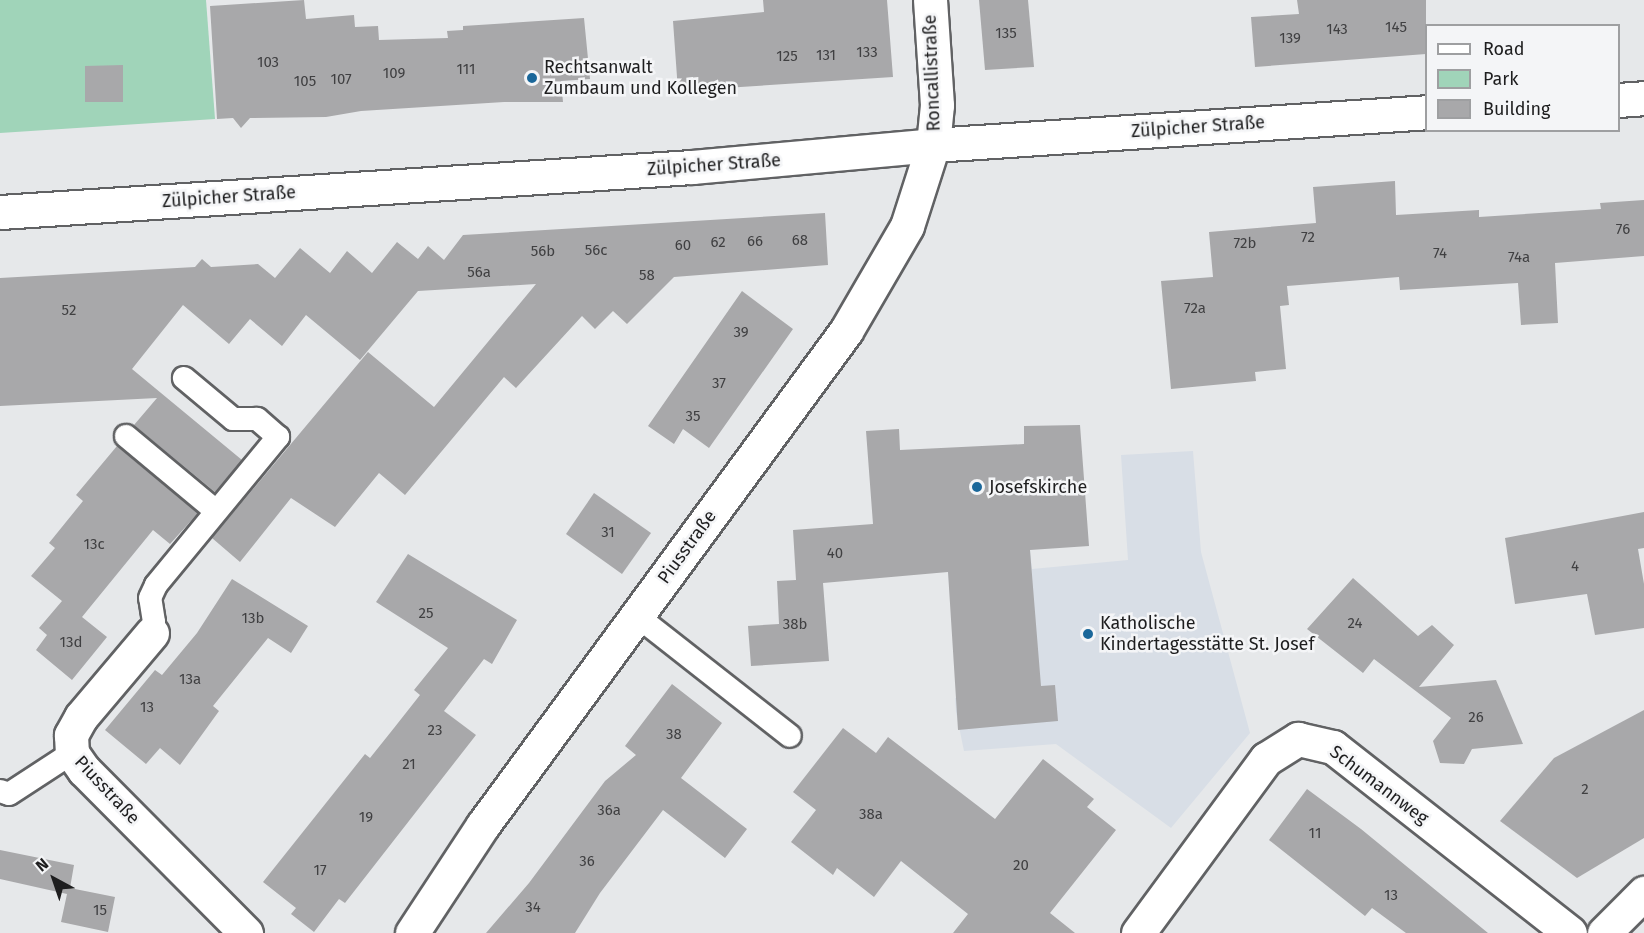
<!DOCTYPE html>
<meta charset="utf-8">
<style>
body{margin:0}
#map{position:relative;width:1644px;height:933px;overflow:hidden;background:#e6e8ea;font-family:"Fira Sans",sans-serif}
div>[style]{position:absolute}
.built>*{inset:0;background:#d8dee6}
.green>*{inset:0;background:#a0d4b9}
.building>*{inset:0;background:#a8a8aa}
.roads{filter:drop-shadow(2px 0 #616264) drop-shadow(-2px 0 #616264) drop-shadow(0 2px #616264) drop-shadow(0 -2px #616264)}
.lane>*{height:22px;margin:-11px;padding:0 11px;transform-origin:11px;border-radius:11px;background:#fff}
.street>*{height:33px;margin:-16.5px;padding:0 16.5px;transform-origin:16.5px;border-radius:16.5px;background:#fff}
.secondary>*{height:33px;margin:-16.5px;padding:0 16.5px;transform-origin:16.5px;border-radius:16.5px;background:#fff}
.dots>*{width:16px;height:16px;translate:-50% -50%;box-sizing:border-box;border:3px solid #f4f5f7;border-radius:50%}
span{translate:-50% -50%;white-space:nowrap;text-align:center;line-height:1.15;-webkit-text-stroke:5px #f4f5f7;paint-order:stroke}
.number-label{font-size:15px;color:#404042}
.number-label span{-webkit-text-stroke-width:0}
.poi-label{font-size:18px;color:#1e1e1f}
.left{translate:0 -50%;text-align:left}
.street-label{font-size:18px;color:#1e1e1f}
.legend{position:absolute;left:1425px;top:24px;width:195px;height:108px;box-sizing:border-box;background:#f4f5f7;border:2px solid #9e9fa1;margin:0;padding:8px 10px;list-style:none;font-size:18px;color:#1e1e1f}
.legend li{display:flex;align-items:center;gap:12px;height:30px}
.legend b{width:30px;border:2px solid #9e9fa1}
.north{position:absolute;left:24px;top:849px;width:60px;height:60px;-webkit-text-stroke:4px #f4f5f7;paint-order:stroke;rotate:320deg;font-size:16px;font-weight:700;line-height:24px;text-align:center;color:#1e1e1f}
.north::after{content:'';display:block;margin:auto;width:21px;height:27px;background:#1e1e1f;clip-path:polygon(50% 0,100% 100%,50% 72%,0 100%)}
</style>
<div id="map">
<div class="built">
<i style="clip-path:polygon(1193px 451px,1201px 552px,1250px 733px,1171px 828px,1056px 744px,964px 751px,956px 712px,955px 698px,958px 698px,947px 556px,1030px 550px,1032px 569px,1128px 560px,1121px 455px)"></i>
</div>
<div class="green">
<i style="clip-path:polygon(0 0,206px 0,215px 119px,0 133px)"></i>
</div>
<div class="building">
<i style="clip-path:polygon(304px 0,306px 19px,354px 15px,355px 27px,378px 26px,379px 40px,448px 38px,447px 31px,463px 30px,463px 26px,584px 18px,590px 79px,561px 81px,563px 102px,504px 102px,361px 111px,326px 117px,250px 118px,241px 128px,233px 118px,217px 119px,210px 6px)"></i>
<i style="clip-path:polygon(763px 0,887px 0,893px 77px,678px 91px,673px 21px,764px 12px)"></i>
<i style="clip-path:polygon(979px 0,1028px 0,1034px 67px,985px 70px)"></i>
<i style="clip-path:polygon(1297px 0,1426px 0,1426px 54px,1255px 67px,1251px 17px,1299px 14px)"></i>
<i style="clip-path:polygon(123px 65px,123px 102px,85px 102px,85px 66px)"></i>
<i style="clip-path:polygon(1395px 181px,1396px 215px,1479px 210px,1479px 217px,1601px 209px,1600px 203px,1644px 200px,1644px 256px,1555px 263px,1558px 323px,1521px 325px,1518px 283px,1400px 290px,1399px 277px,1287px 286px,1289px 305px,1280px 306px,1286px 369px,1255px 372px,1256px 381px,1171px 389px,1161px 281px,1213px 277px,1209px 232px,1316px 223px,1313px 187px)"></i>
<i style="clip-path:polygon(825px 213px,828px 265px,674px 277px,627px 324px,613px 311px,595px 329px,582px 316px,516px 388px,504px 377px,405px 495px,379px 473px,335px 527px,291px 498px,240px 562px,212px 538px,368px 352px,434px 407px,536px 284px,418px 291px,360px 360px,306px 315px,282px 346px,250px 319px,229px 344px,183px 305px,132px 369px,242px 460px,215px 492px,134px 425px,157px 398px,0 406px,0 278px,195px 267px,202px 259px,211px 267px,258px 264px,275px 278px,300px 248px,330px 273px,347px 251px,372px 273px,397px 242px,418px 259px,428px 246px,444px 260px,463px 235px)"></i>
<i style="clip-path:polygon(742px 291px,793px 329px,709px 448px,683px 429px,674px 444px,648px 426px)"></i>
<i style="clip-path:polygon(1080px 425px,1089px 546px,1030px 550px,1041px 686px,1055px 685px,1058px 721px,958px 730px,948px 572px,823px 583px,829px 661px,751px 666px,748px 626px,779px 624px,777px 581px,796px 580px,793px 530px,873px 524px,866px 431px,899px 429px,900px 450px,1024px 444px,1024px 426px)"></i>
<i style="clip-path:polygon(117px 446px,198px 513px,170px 544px,153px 530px,82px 617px,107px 637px,72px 680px,36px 650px,47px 635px,39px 628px,62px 601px,31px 576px,55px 548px,49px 543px,83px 501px,76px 495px)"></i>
<i style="clip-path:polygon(594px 493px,651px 533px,622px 574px,566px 534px)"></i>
<i style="clip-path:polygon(1644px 512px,1644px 548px,1638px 549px,1644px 584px,1644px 628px,1595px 635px,1587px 594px,1515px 604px,1505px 538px)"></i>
<i style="clip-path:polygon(408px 554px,517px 620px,492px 664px,484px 659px,444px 711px,476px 735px,345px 903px,339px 899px,314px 932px,291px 914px,296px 908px,263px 882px,365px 754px,370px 758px,394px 728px,420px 695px,414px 690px,448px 648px,376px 602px)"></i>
<i style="clip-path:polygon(1353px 578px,1418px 636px,1432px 625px,1454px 645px,1419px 687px,1496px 680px,1523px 744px,1472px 749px,1464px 764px,1440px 763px,1433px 741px,1451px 718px,1374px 659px,1363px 673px,1307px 629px)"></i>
<i style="clip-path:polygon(232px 579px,308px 626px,291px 653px,268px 638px,213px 706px,219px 711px,180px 765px,160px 748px,146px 764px,105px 730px,155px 670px,162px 675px,197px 633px)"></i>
<i style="clip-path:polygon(672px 684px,722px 723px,681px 778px,747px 829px,725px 858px,663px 810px,600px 893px,575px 933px,486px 933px,529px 883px,605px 781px,636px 755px,625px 746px)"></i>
<i style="clip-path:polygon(1644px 710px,1644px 838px,1577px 878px,1500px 821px,1554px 758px)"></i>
<i style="clip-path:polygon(843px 728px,876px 753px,888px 737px,995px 819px,1043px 759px,1094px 799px,1087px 807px,1116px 830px,1050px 913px,1075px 933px,953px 933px,968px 914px,901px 861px,874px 897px,837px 868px,833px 875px,791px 842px,816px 810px,793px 792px)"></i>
<i style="clip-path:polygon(1307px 789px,1361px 829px,1488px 933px,1406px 933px,1372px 908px,1365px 916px,1269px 840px)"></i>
<i style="clip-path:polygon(0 850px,74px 865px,70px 888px,115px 897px,108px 932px,61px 922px,67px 894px,0 879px)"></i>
</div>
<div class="roads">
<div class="lane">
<i style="left:126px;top:436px;width:117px;rotate:39.8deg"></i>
<i style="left:637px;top:616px;width:194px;rotate:38.1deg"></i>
<i style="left:152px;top:633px;width:11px;rotate:-80deg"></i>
<i style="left:154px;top:622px;width:24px;rotate:-99deg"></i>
<i style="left:150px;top:598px;width:14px;rotate:-65deg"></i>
<i style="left:156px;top:585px;width:192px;rotate:-50.5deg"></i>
<i style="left:278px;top:437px;width:28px;rotate:-139deg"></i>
<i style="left:257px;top:419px;width:24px;rotate:180deg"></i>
<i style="left:233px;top:419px;width:64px;rotate:-140.1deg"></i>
<i style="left:0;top:791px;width:9px;rotate:18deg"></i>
<i style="left:9px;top:794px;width:75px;rotate:-33.1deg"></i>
</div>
<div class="street">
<i style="left:152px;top:633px;width:110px;rotate:130.2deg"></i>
<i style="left:81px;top:717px;width:21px;rotate:119deg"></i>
<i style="left:71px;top:735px;width:18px;rotate:87deg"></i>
<i style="left:72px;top:753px;width:21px;rotate:55deg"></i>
<i style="left:84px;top:770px;width:230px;rotate:45.2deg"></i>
<i style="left:412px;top:933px;width:129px;rotate:-56.7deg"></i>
<i style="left:483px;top:825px;width:613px;rotate:-53.69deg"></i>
<i style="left:846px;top:331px;width:121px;rotate:-59.8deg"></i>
<i style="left:907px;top:226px;width:85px;rotate:-72.2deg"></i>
<i style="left:933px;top:145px;width:40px;rotate:-84.3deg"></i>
<i style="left:937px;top:105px;width:105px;rotate:-93.8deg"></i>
<i style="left:1138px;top:933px;width:216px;rotate:-53.7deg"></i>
<i style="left:1266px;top:759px;width:38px;rotate:-32deg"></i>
<i style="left:1298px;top:739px;width:36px;rotate:13deg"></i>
<i style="left:1333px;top:747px;width:301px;rotate:38.1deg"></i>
<i style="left:1604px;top:933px;width:57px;rotate:-45deg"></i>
</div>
<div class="secondary">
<i style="left:1618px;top:100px;width:26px;rotate:-4deg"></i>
<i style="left:0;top:212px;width:693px;rotate:-3.72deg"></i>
<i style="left:692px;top:167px;width:242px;rotate:-5.2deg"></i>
<i style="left:933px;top:145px;width:494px;rotate:-3.8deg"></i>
</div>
</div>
<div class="dots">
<i style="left:532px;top:78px;background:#1a679a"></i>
<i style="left:977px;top:487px;background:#1a679a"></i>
<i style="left:1088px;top:634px;background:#1a679a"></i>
</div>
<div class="number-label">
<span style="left:1396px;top:28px">145</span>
<span style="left:1337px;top:30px">143</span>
<span style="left:1006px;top:34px">135</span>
<span style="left:1290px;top:39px">139</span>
<span style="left:867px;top:53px">133</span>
<span style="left:826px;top:56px">131</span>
<span style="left:787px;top:57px">125</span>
<span style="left:268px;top:63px">103</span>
<span style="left:466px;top:70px">111</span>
<span style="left:394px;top:74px">109</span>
<span style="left:341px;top:80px">107</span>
<span style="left:305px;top:82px">105</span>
<span style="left:1623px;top:230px">76</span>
<span style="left:1308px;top:238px">72</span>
<span style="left:800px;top:241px">68</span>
<span style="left:755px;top:242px">66</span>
<span style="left:718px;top:243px">62</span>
<span style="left:1245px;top:244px">72b</span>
<span style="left:683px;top:246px">60</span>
<span style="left:596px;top:251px">56c</span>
<span style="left:543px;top:252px">56b</span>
<span style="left:1440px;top:254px">74</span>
<span style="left:1519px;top:258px">74a</span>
<span style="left:479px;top:273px">56a</span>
<span style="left:647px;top:276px">58</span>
<span style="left:1195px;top:309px">72a</span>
<span style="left:69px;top:311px">52</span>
<span style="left:741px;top:333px">39</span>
<span style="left:719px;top:384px">37</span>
<span style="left:693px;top:417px">35</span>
<span style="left:608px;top:533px">31</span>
<span style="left:94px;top:545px">13c</span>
<span style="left:835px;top:554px">40</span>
<span style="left:1575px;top:567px">4</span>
<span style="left:426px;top:614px">25</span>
<span style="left:253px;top:619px">13b</span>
<span style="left:1355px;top:624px">24</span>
<span style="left:795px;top:625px">38b</span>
<span style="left:71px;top:643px">13d</span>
<span style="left:190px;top:680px">13a</span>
<span style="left:147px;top:708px">13</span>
<span style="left:1476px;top:718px">26</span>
<span style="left:435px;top:731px">23</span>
<span style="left:674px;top:735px">38</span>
<span style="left:409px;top:765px">21</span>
<span style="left:1585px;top:790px">2</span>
<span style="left:609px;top:811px">36a</span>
<span style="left:871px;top:815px">38a</span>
<span style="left:366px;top:818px">19</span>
<span style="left:1315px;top:834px">11</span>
<span style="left:587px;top:862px">36</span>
<span style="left:1021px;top:866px">20</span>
<span style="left:320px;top:871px">17</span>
<span style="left:1391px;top:896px">13</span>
<span style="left:533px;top:908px">34</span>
<span style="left:100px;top:911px">15</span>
</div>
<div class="poi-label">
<span class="left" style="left:544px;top:78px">Rechtsanwalt<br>Zumbaum und Kollegen</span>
<span class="left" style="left:989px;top:487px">Josefskirche</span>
<span class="left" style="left:1100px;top:634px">Katholische<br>Kindertagesstätte St. Josef</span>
</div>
<div class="street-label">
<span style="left:932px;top:73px;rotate:-92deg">Roncallistraße</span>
<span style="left:1198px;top:127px;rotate:-4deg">Zülpicher Straße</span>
<span style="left:714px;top:165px;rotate:-4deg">Zülpicher Straße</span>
<span style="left:229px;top:197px;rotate:-4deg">Zülpicher Straße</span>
<span style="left:687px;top:547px;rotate:-54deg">Piusstraße</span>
<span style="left:1379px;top:785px;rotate:37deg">Schumannweg</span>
<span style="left:107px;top:790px;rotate:47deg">Piusstraße</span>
</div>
<ul class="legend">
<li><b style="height:8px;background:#fff"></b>Road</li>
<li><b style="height:16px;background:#a0d4b9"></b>Park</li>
<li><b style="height:16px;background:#a8a8aa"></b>Building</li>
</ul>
<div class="north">N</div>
</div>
